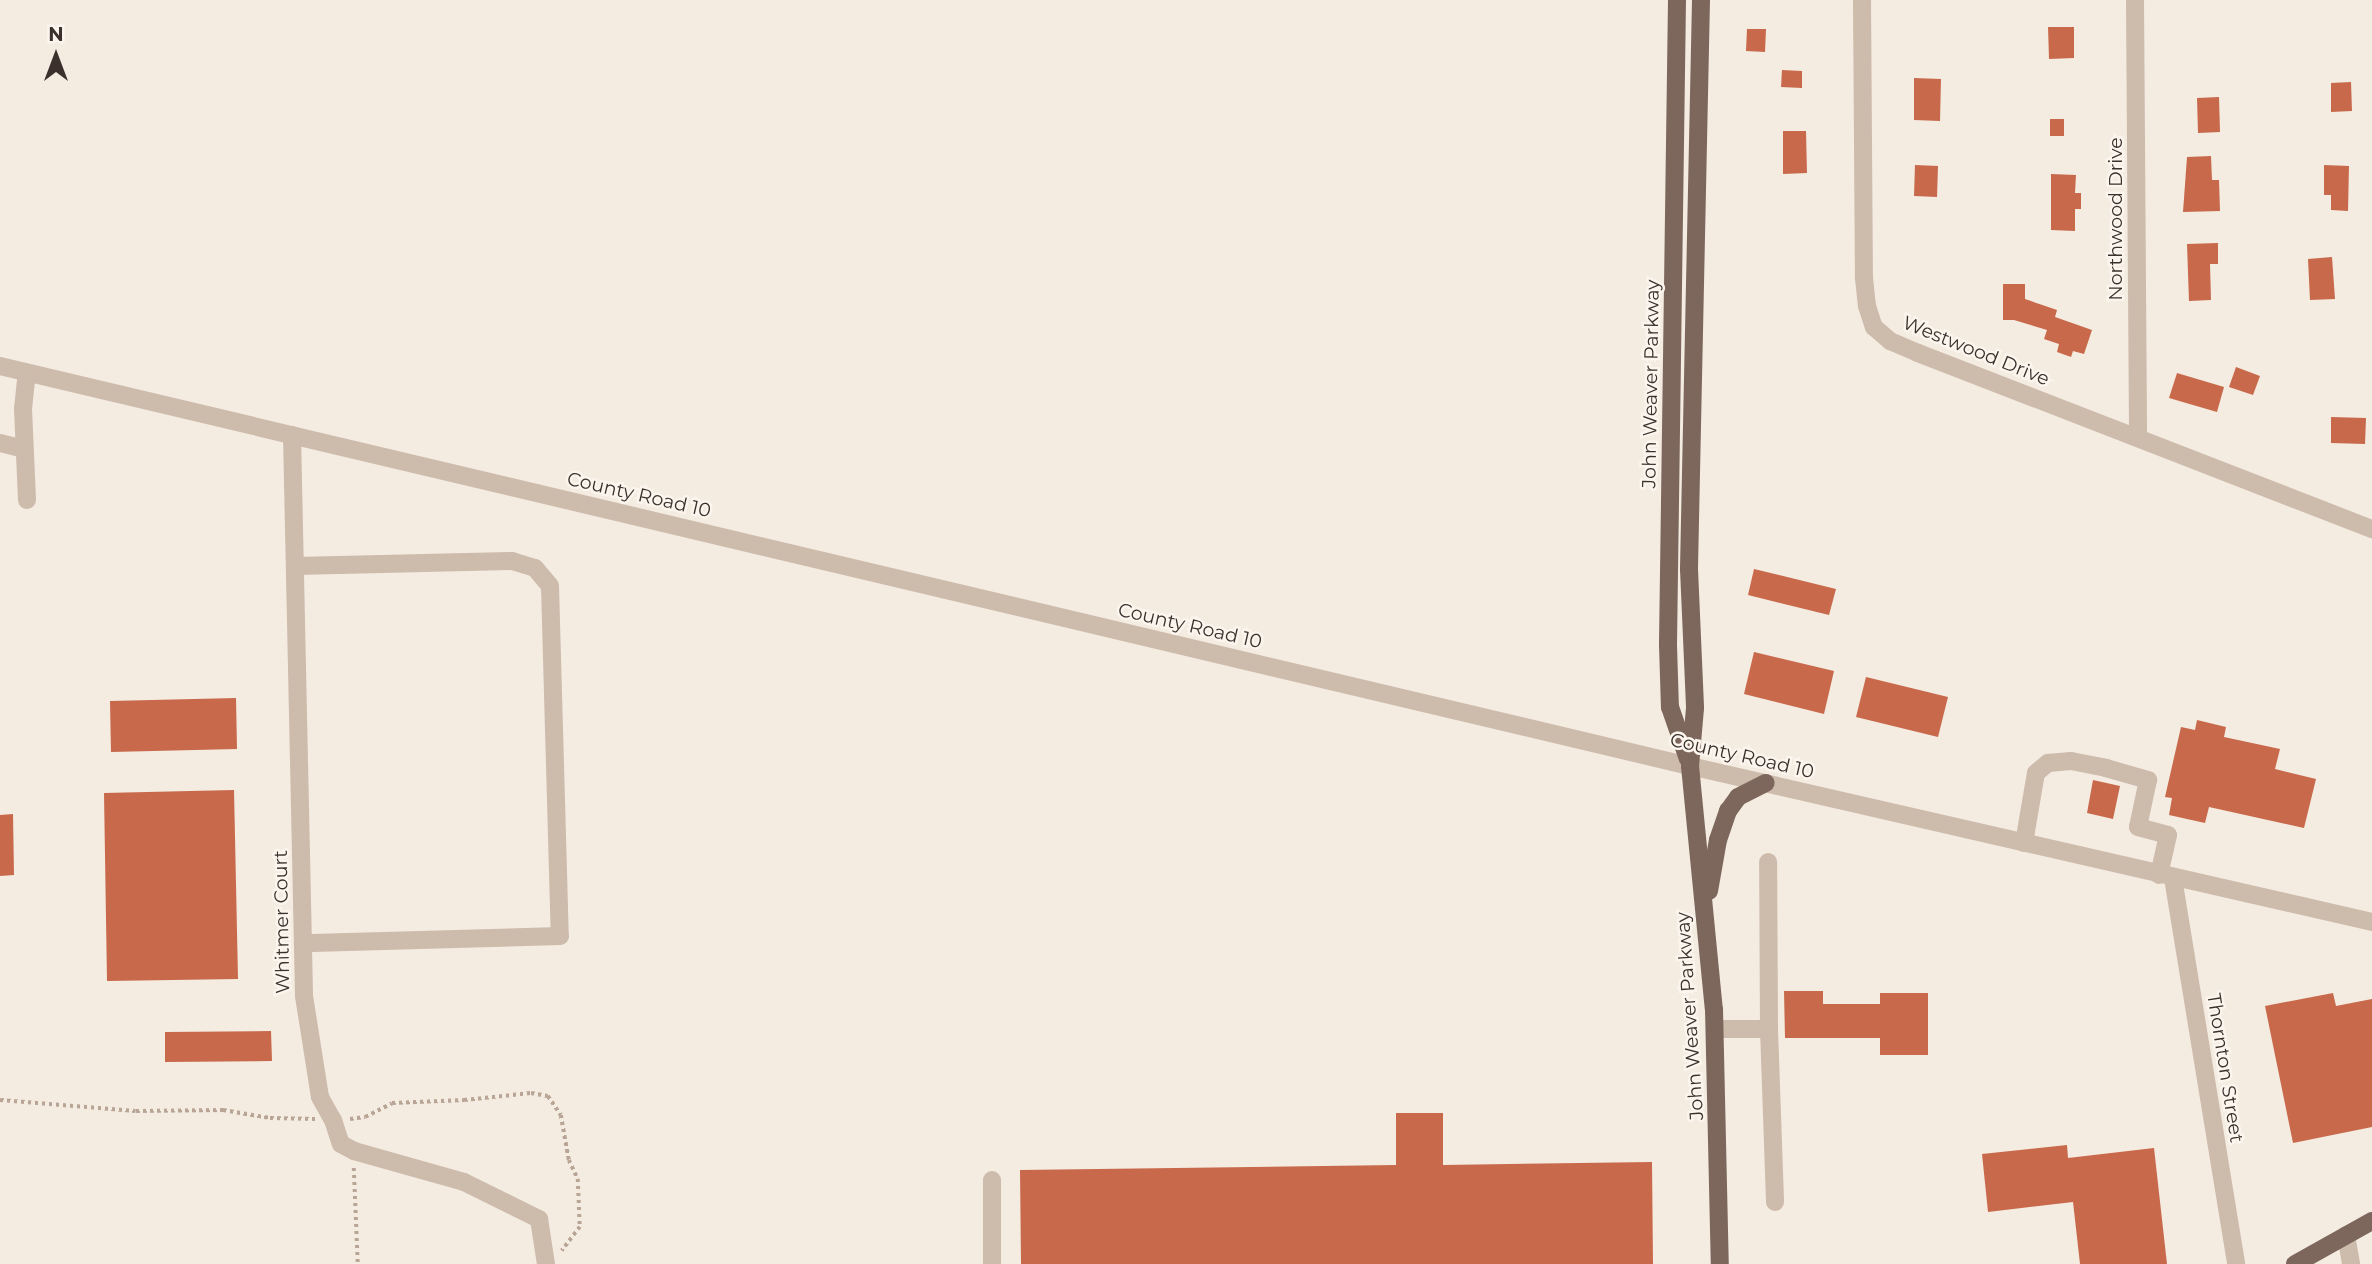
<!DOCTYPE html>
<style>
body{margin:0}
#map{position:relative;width:2372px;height:1264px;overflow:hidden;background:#f4ebe1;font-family:Montserrat,sans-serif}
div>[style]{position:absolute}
.building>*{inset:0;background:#c8694b}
.path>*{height:3.5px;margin-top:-1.75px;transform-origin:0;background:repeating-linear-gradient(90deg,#b9a596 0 3.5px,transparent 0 7px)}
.minor>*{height:18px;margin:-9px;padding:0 9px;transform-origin:9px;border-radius:9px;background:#cdbbac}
.major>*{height:18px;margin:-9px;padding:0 9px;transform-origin:9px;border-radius:9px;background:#7d675c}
span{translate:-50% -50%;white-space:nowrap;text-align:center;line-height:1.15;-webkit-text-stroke:5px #fbf5ee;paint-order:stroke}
.street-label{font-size:19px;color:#3b302b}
.north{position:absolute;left:21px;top:21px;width:70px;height:70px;-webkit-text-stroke:5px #fbf5ee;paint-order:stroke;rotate:0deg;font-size:19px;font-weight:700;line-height:28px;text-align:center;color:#3b302b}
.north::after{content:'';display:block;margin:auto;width:24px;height:32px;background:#3b302b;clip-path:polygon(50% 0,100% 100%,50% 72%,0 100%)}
</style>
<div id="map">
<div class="building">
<i style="clip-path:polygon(2048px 27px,2074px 27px,2074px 58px,2049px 59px)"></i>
<i style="clip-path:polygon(1747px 29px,1766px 29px,1765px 52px,1746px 51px)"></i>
<i style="clip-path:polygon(1782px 70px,1802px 71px,1802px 88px,1781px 87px)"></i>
<i style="clip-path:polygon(1914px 78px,1941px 79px,1940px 121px,1914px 120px)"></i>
<i style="clip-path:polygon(2351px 82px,2352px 111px,2331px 112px,2331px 83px)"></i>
<i style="clip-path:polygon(2219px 97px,2220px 132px,2198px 133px,2197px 98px)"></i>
<i style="clip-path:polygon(2050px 119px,2064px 119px,2064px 136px,2050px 136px)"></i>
<i style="clip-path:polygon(1783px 131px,1806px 131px,1807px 173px,1783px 174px)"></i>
<i style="clip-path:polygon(2211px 156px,2212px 180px,2219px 180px,2220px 211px,2183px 212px,2187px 157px)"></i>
<i style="clip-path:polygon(1915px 165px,1938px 166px,1937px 197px,1914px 196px)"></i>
<i style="clip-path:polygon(2324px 165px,2349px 166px,2348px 211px,2331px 210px,2331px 195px,2324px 195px)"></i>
<i style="clip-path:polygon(2051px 174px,2076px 175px,2075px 193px,2081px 193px,2081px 209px,2075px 209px,2075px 231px,2051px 230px)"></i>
<i style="clip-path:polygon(2218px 243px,2218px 264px,2210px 264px,2211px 300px,2189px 301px,2187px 244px)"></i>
<i style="clip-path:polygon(2332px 257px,2335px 299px,2310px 300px,2308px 259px)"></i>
<i style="clip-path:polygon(2003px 284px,2025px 284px,2025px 299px,2057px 310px,2055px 317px,2092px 330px,2084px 354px,2073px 351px,2071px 357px,2057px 352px,2059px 344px,2044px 339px,2047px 330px,2014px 320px,2003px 320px)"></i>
<i style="clip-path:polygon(2236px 367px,2260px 376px,2253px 395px,2229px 387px)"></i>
<i style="clip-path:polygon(2177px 373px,2224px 387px,2217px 412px,2169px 398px)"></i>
<i style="clip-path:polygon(2331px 417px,2366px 418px,2365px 444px,2331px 443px)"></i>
<i style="clip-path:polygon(1754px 569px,1836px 589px,1829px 615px,1748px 595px)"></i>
<i style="clip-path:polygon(1754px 652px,1834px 671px,1824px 714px,1744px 694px)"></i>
<i style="clip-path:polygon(1866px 677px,1948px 697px,1938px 737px,1856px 717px)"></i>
<i style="clip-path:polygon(236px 698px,237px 749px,111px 752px,110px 701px)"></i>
<i style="clip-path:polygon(2197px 720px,2226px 727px,2224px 737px,2280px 749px,2275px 769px,2316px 779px,2304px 828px,2209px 807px,2205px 823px,2169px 815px,2172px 798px,2165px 797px,2181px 727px,2195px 730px)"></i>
<i style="clip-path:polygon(2093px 780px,2120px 786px,2113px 819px,2087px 813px)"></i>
<i style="clip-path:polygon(234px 790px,238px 979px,107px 981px,104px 793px)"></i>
<i style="clip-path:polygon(13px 814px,14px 875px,0 876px,0 815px)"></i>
<i style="clip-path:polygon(1784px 991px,1823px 991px,1823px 1004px,1880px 1004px,1880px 993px,1928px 993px,1928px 1055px,1880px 1055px,1880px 1038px,1785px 1038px)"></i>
<i style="clip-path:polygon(2333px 993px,2336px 1006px,2372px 999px,2372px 1127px,2293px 1143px,2265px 1006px)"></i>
<i style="clip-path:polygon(271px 1031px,272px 1061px,165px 1062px,165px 1032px)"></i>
<i style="clip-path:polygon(1396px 1113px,1443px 1113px,1443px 1165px,1652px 1162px,1653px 1264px,1021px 1264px,1020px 1170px,1396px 1165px)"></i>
<i style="clip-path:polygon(2067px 1145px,2068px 1158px,2154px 1148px,2167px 1264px,2080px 1264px,2073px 1202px,1988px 1212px,1982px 1154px)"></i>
</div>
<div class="path">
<i style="left:0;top:1100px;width:136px;rotate:4.6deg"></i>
<i style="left:136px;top:1111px;width:87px;rotate:-0.7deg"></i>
<i style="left:223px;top:1110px;width:48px;rotate:9.7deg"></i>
<i style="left:270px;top:1118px;width:45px;rotate:1.3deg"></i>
<i style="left:350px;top:1119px;width:15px;rotate:-8deg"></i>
<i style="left:365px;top:1117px;width:30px;rotate:-27deg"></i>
<i style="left:392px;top:1103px;width:72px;rotate:-2.4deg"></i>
<i style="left:464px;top:1100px;width:67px;rotate:-6deg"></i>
<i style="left:531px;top:1093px;width:17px;rotate:10deg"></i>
<i style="left:548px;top:1096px;width:23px;rotate:56deg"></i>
<i style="left:561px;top:1115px;width:46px;rotate:79.9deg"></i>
<i style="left:569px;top:1160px;width:21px;rotate:65deg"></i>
<i style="left:578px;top:1179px;width:48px;rotate:87.6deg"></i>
<i style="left:580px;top:1227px;width:30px;rotate:127deg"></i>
<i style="left:354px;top:1168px;width:96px;rotate:87.6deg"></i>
</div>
<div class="minor">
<i style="left:1862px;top:0;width:278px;rotate:89.6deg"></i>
<i style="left:1864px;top:278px;width:28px;rotate:84deg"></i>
<i style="left:1867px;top:306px;width:22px;rotate:72deg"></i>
<i style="left:1874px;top:327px;width:21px;rotate:41deg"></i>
<i style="left:1890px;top:341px;width:30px;rotate:23deg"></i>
<i style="left:1918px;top:353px;width:487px;rotate:21.2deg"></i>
<i style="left:2135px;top:0;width:437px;rotate:89.6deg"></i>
<i style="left:0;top:366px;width:1737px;rotate:13.32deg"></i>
<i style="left:1690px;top:766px;width:700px;rotate:12.88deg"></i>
<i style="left:292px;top:435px;width:561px;rotate:88.77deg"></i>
<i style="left:304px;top:996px;width:102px;rotate:81deg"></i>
<i style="left:320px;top:1097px;width:26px;rotate:61deg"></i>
<i style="left:333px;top:1120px;width:25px;rotate:72deg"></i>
<i style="left:341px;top:1144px;width:15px;rotate:28deg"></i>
<i style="left:354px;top:1151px;width:114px;rotate:15.7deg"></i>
<i style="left:464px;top:1182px;width:84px;rotate:26.3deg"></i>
<i style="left:539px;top:1219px;width:46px;rotate:81.2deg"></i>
<i style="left:0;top:443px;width:25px;rotate:14deg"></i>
<i style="left:27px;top:500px;width:91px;rotate:-92.5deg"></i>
<i style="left:23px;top:409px;width:36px;rotate:-84deg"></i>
<i style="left:295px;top:566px;width:217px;rotate:-1.3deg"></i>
<i style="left:512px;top:561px;width:24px;rotate:17deg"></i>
<i style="left:535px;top:568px;width:23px;rotate:50deg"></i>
<i style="left:550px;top:586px;width:350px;rotate:88.4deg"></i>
<i style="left:560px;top:936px;width:257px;rotate:178.4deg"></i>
<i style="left:2024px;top:843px;width:71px;rotate:-80.3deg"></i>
<i style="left:2036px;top:773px;width:16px;rotate:-40deg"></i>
<i style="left:2048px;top:763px;width:23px;rotate:-5deg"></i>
<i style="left:2071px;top:761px;width:36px;rotate:11deg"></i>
<i style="left:2106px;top:768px;width:44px;rotate:15.9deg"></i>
<i style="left:2148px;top:780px;width:48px;rotate:102deg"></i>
<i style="left:2138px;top:827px;width:31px;rotate:15deg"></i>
<i style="left:2168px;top:835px;width:41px;rotate:102.7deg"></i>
<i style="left:2173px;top:878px;width:391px;rotate:80.7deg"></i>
<i style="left:1715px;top:1029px;width:54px"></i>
<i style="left:1769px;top:1029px;width:167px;rotate:-90.3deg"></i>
<i style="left:1769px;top:1029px;width:173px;rotate:88deg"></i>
<i style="left:992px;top:1180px;width:84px;rotate:90deg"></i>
<i style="left:2346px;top:1235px;width:29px;rotate:80deg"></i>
</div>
<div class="major">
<i style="left:1677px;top:0;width:645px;rotate:90.8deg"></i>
<i style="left:1668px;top:645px;width:62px;rotate:88.2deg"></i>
<i style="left:1670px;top:707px;width:55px;rotate:70.9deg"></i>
<i style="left:1701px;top:0;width:569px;rotate:91.21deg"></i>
<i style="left:1689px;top:569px;width:139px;rotate:87.5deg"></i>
<i style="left:1695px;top:708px;width:58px;rotate:94.9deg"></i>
<i style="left:1690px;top:766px;width:244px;rotate:84.4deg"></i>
<i style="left:1714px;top:1009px;width:255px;rotate:88.7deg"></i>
<i style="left:1709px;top:891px;width:52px;rotate:-80deg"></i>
<i style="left:1718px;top:840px;width:31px;rotate:-71deg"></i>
<i style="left:1728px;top:811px;width:17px;rotate:-54deg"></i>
<i style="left:1738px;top:797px;width:31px;rotate:-27deg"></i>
<i style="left:2295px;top:1264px;width:88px;rotate:-29.2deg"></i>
</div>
<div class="street-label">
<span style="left:2116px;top:219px;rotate:-90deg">Northwood Drive</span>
<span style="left:1976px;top:351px;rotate:22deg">Westwood Drive</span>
<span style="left:1651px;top:384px;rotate:-89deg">John Weaver Parkway</span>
<span style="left:639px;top:495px;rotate:13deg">County Road 10</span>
<span style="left:1190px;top:626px;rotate:13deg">County Road 10</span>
<span style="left:1742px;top:756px;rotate:13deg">County Road 10</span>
<span style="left:282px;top:922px;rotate:-91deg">Whitmer Court</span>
<span style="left:1690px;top:1016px;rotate:-94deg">John Weaver Parkway</span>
<span style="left:2225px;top:1068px;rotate:81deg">Thornton Street</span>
</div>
<div class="north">N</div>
</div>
